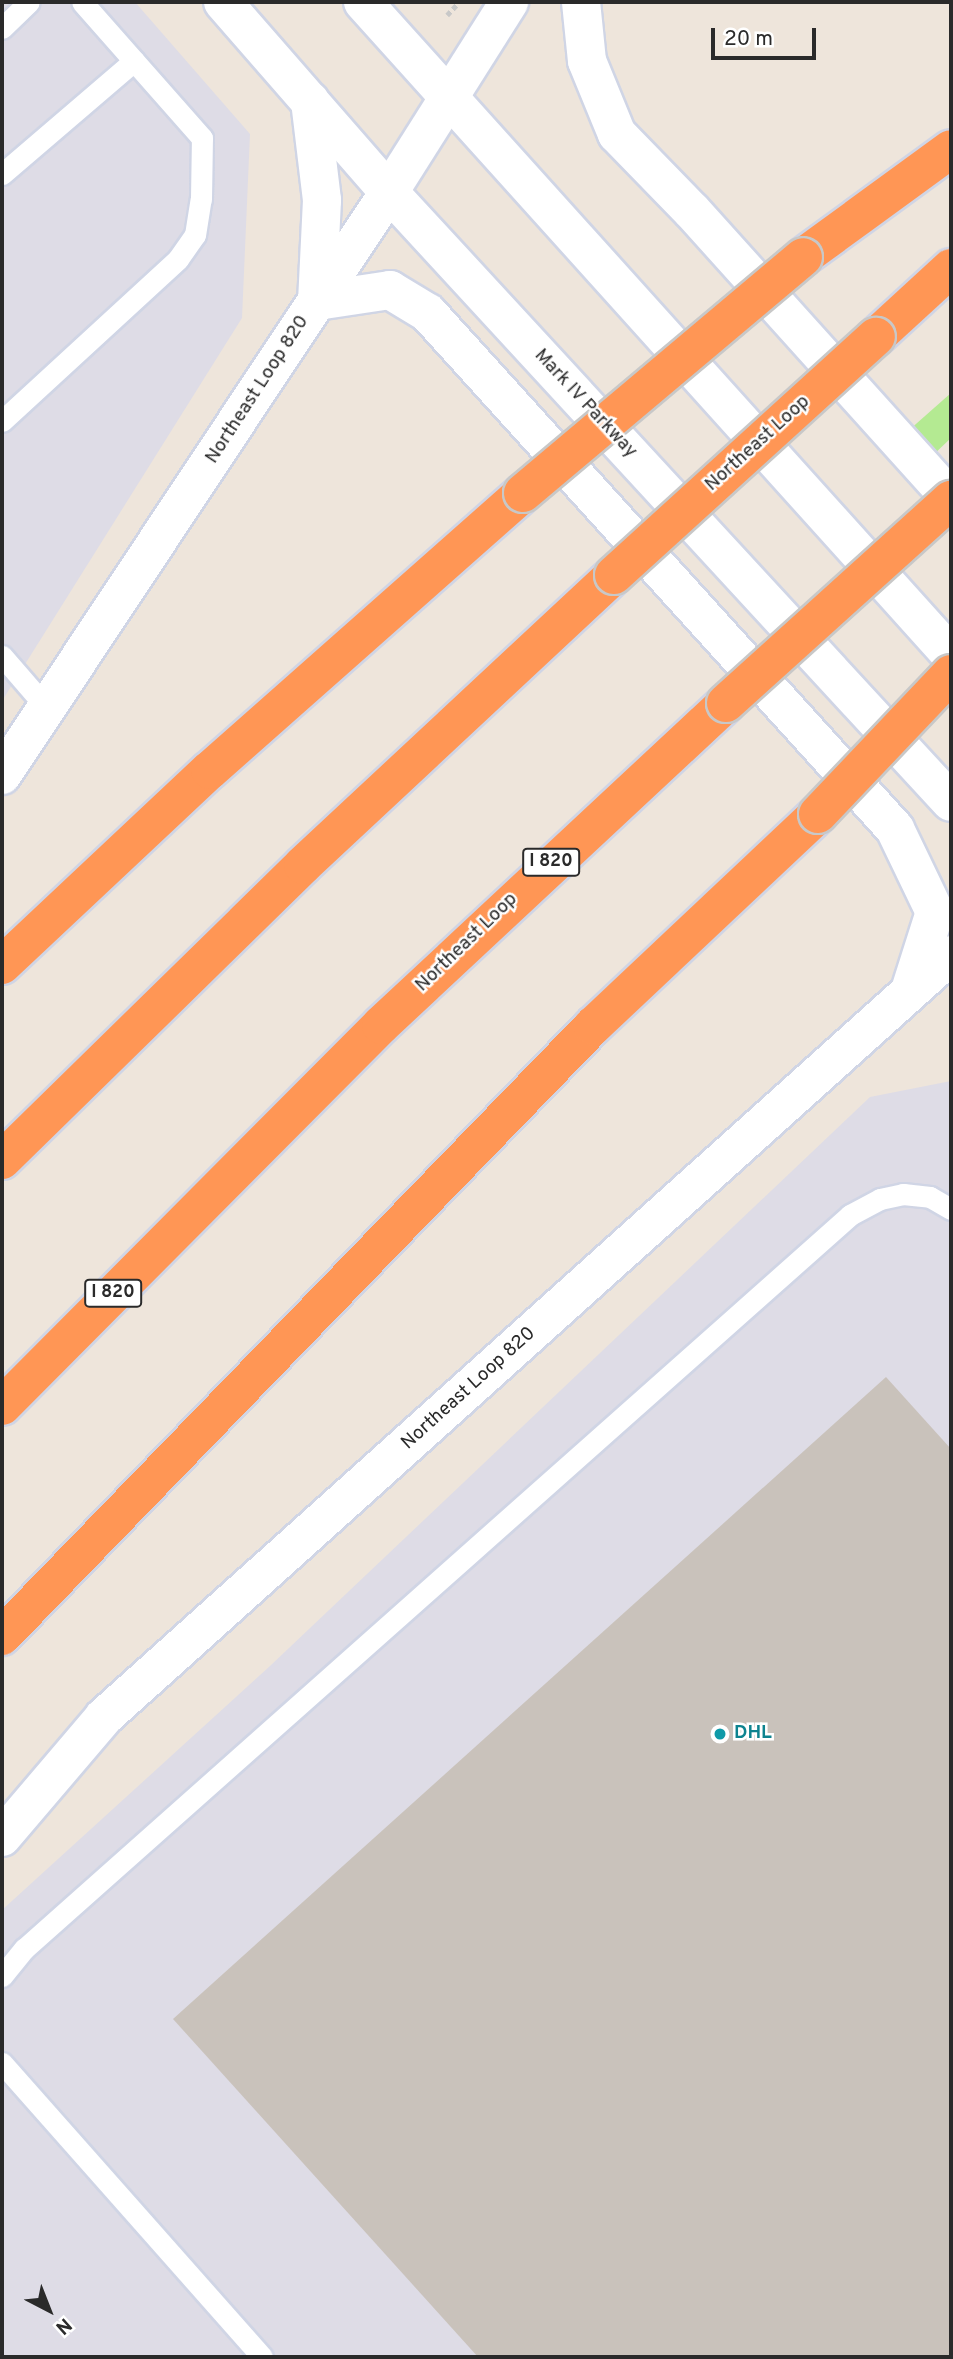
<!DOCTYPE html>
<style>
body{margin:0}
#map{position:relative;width:953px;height:2359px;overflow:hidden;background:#eee5db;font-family:Overpass,sans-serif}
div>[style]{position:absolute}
.industrial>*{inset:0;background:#dedce6}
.green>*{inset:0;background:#b4ea92}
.building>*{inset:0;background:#c9c2bb}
.path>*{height:4.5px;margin-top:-2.25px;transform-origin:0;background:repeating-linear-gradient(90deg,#c8c8c8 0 5px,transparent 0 8.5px)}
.roads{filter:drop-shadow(2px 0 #d0d5e5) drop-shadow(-2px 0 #d0d5e5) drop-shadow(0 2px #d0d5e5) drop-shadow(0 -2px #d0d5e5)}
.lane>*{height:21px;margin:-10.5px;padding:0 10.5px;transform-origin:10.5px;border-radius:10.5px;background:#fff}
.secondary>*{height:38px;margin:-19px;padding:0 19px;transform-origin:19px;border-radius:19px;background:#fff}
.highway>*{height:38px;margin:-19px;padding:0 19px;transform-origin:19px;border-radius:19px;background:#ff9655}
.bridges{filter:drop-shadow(2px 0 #c8c8c8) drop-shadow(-2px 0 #c8c8c8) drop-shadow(0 2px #c8c8c8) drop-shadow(0 -2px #c8c8c8)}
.highway-bridge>*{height:38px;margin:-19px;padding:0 19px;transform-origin:19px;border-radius:19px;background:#ff9655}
.dots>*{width:19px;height:19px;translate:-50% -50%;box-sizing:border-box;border:4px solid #fff;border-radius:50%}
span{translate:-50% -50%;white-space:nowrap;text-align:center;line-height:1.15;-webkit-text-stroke:5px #fff;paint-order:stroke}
.shield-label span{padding:2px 5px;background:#fff;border:2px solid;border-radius:5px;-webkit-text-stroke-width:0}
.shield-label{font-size:18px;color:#2a2a2a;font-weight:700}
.street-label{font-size:19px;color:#2a2a2a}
.culture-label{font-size:19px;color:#0d838f;font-weight:700}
.left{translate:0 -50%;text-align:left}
.frame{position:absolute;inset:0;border:4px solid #2a2a2a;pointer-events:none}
.north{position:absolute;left:14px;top:2275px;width:70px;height:70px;-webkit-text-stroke:5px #fff;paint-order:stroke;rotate:138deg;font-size:19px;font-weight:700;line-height:28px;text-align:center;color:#2a2a2a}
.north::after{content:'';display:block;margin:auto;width:24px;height:32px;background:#2a2a2a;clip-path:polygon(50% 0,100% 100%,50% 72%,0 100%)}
.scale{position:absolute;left:711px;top:28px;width:105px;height:32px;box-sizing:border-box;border:4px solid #2a2a2a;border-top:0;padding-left:9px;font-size:21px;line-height:24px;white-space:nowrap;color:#2a2a2a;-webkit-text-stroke:5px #fff;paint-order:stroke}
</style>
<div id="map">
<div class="industrial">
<i style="clip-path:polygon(2px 2px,135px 2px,250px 134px,242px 318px,2px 701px)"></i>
<i style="clip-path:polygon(951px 1081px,951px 2357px,2px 2357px,2px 1910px,270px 1666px,870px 1097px)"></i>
</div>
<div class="green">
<i style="clip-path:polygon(951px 393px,951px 438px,931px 457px,908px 431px)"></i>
</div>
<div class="building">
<i style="clip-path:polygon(886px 1377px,951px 1449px,951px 2357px,478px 2357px,173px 2019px)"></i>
</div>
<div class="path">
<i style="left:447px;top:15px;width:16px;rotate:-47deg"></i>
</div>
<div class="roads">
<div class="lane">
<i style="left:2px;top:28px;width:37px;rotate:-44deg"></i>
<i style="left:2px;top:174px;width:174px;rotate:-40.6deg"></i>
<i style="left:2px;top:421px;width:239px;rotate:-42.6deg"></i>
<i style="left:178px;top:259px;width:29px;rotate:-55deg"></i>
<i style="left:195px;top:235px;width:36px;rotate:-81deg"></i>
<i style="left:201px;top:199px;width:61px;rotate:-89.1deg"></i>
<i style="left:202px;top:138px;width:181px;rotate:-131.4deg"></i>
<i style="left:2px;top:656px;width:69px;rotate:49.1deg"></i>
<i style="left:2px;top:1976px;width:35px;rotate:-51deg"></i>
<i style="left:24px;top:1949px;width:1105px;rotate:-41.62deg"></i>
<i style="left:850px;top:1215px;width:34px;rotate:-28deg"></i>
<i style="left:880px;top:1199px;width:24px;rotate:-12deg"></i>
<i style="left:903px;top:1194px;width:27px;rotate:6deg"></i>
<i style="left:930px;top:1197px;width:24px;rotate:30deg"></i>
<i style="left:2px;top:2063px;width:392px;rotate:48.5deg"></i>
</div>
<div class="secondary">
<i style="left:223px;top:2px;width:252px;rotate:48.9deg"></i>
<i style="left:389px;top:192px;width:829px;rotate:47.35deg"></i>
<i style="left:363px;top:2px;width:879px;rotate:48deg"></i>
<i style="left:581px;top:2px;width:59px;rotate:84.2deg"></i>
<i style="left:587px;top:61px;width:79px;rotate:67.7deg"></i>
<i style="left:617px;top:134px;width:107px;rotate:45.8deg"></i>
<i style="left:692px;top:211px;width:387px;rotate:48deg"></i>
<i style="left:310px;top:101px;width:100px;rotate:83.1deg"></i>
<i style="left:322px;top:200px;width:101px;rotate:92.8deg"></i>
<i style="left:317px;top:301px;width:74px;rotate:-8.6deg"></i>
<i style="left:390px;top:290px;width:44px;rotate:31.2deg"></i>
<i style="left:428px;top:313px;width:696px;rotate:47.85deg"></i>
<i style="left:895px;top:829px;width:92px;rotate:64.3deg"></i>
<i style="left:935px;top:912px;width:83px;rotate:107.6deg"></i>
<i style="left:2px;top:775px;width:700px;rotate:-56.42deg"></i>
<i style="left:389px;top:192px;width:225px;rotate:-57.7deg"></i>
<i style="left:2px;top:1837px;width:157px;rotate:-49.6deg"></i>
<i style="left:104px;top:1717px;width:1139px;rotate:-41.98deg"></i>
</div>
<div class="highway">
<i style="left:803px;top:257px;width:183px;rotate:-36.1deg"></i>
<i style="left:876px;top:337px;width:102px;rotate:-42.6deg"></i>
<i style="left:2px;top:965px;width:285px;rotate:-43.2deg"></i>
<i style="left:210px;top:770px;width:418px;rotate:-41.5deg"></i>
<i style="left:2px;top:1160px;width:421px;rotate:-44.4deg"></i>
<i style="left:303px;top:865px;width:425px;rotate:-43deg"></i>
<i style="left:2px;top:1406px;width:537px;rotate:-45.15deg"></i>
<i style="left:381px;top:1025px;width:472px;rotate:-43deg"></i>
<i style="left:2px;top:1636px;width:849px;rotate:-45.91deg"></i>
<i style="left:593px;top:1026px;width:309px;rotate:-43.3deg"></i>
</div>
</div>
<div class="bridges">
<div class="highway-bridge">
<i style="left:523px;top:493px;width:366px;rotate:-40.1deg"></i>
<i style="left:614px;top:575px;width:354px;rotate:-42.3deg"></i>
<i style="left:726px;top:703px;width:303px;rotate:-42.1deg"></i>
<i style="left:818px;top:814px;width:193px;rotate:-46.5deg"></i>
</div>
</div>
<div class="dots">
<i style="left:720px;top:1734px;background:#0f9aa8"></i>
</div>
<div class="shield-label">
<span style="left:551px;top:862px">I 820</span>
<span style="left:113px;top:1293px">I 820</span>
</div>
<div class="street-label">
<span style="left:258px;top:390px;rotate:-57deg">Northeast Loop 820</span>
<span style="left:585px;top:404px;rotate:47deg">Mark IV Parkway</span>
<span style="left:758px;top:444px;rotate:-42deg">Northeast Loop</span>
<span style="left:467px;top:943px;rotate:-44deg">Northeast Loop</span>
<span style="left:469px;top:1389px;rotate:-42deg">Northeast Loop 820</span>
</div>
<div class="culture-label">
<span class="left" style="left:734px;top:1734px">DHL</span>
</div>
<div class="frame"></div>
<div class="north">N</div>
<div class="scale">20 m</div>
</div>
